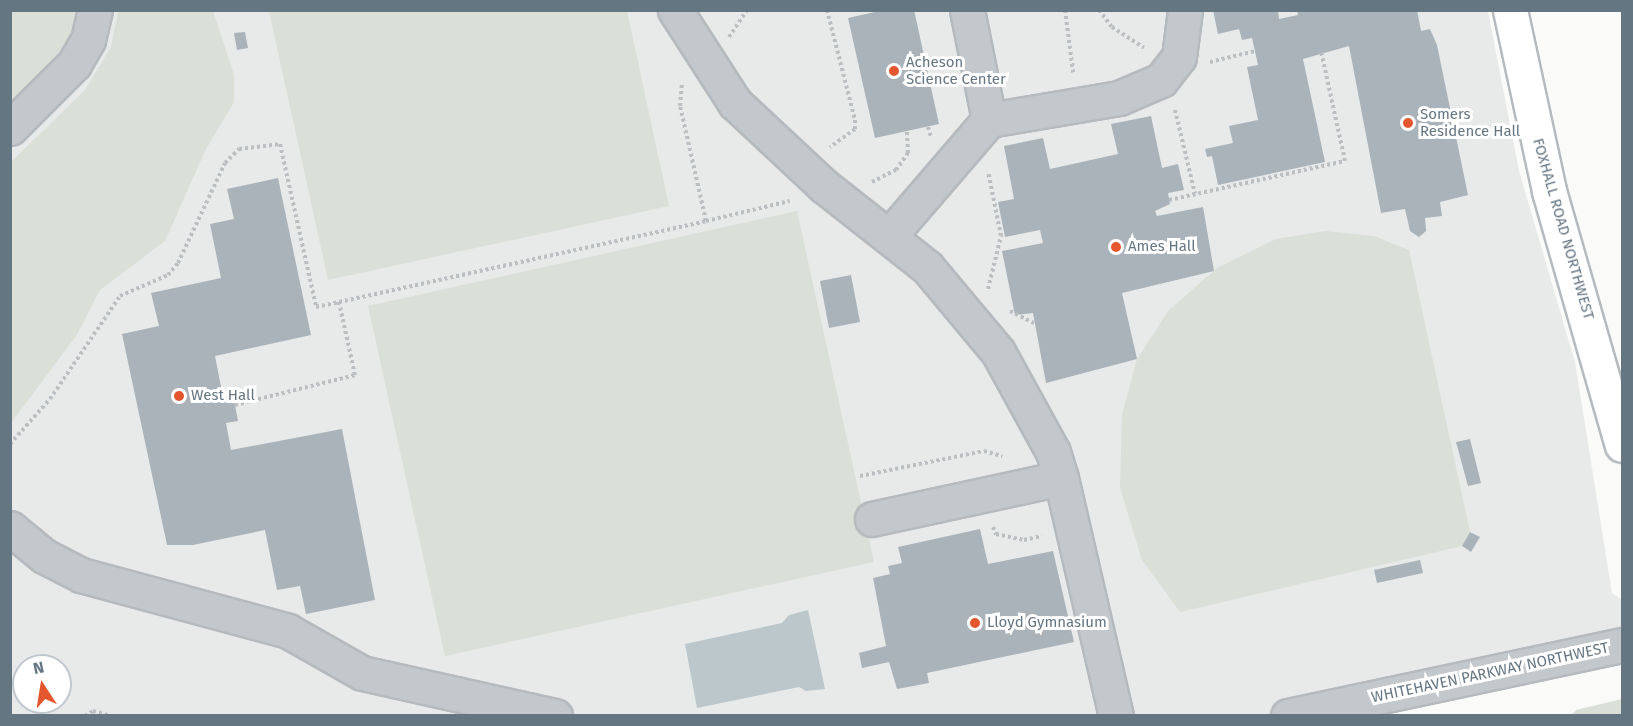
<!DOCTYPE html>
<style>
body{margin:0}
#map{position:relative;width:1633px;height:726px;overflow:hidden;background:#fafaf8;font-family:"Fira Sans",sans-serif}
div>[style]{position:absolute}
.built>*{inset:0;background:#e8e9e9}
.green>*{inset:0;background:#dadfd7}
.water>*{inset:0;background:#bbc7cb}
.building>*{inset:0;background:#aab3b9}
.path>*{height:4px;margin-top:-2px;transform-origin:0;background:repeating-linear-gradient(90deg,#bbbfc2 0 3px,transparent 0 6px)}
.roads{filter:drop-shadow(2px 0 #b5babe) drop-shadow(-2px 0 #b5babe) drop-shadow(0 2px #b5babe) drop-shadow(0 -2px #b5babe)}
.minor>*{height:33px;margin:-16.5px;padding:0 16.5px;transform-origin:16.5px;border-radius:16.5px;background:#c3c8cc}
.major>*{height:33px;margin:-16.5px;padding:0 16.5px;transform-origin:16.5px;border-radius:16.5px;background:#fff}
.dots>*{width:16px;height:16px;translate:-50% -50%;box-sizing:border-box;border:3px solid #fff;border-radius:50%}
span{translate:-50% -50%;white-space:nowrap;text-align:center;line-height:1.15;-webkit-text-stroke:6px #fff;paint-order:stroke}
.poi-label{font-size:15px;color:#657683}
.left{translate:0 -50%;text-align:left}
.street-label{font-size:15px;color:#657683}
.frame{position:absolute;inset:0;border:12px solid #657683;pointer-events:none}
.north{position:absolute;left:12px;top:654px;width:60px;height:60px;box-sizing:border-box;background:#fff;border:2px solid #c1c8cd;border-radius:50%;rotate:348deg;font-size:16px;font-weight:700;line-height:24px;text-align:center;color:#657683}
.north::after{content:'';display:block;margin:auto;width:21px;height:27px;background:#e4572e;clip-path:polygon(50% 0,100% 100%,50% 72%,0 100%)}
</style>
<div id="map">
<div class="built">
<i style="clip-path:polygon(evenodd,27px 11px,1488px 11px,1519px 171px,1575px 362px,1612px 593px,1622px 600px,1622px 645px,1291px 716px,11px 715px,10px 115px,42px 82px,27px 11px,24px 666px,60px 666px,60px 702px,24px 702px,24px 666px)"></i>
</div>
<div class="green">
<i style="clip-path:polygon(11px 11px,80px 11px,65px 46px,11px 105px)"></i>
<i style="clip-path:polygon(118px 11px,213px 11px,234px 75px,234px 102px,205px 151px,165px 241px,100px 290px,76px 336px,11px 423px,11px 162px,85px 90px,111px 47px)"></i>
<i style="clip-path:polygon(269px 11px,627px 11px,669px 206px,328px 280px)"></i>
<i style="clip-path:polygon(797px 211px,874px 562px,445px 656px,368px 306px)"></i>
<i style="clip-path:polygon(1325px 231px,1374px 236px,1409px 250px,1470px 532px,1462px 546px,1180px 612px,1142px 560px,1120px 488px,1122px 415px,1137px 359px,1169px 310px,1217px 268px,1276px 239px)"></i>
<i style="clip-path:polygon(1622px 699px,1622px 715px,1572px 715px,1576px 710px)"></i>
</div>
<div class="water">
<i style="clip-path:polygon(808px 610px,825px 689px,806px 691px,799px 687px,697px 708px,685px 644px,782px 623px,789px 615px)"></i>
</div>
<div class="building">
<i style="clip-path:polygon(884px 10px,914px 10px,939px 124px,875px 138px,848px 18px)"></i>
<i style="clip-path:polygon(1213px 10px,1278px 10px,1279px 19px,1298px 15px,1297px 10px,1417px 10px,1421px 31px,1430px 29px,1437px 45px,1468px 195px,1440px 202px,1442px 216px,1425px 218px,1426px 231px,1419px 237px,1410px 231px,1405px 209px,1381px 213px,1349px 46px,1303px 59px,1325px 162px,1218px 185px,1212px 156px,1207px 157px,1205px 149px,1233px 143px,1229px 126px,1258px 120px,1247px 67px,1258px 65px,1252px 38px,1242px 40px,1239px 29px,1218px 34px)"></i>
<i style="clip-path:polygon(245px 32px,248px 48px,237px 50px,234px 33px)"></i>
<i style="clip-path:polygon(1151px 116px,1162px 168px,1178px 164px,1184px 190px,1168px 193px,1170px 204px,1155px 211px,1157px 216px,1203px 207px,1214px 271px,1122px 293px,1137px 359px,1046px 383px,1033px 313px,1015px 315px,1002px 251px,1043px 243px,1040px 230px,1005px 237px,998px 202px,1014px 199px,1004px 146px,1043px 138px,1050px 169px,1118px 154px,1111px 124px)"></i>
<i style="clip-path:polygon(278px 178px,311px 335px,215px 356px,223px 397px,233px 395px,238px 421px,226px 423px,231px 450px,342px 429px,375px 600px,306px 614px,300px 586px,277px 590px,265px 530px,193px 545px,167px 545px,122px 334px,159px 326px,151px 293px,221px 278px,210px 224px,234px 219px,227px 189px)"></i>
<i style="clip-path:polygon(851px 275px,860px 322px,829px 328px,820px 281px)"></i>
<i style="clip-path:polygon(1470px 439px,1481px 483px,1468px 486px,1456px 442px)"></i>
<i style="clip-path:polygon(980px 529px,988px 564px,1053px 551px,1074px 642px,927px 673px,929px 683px,897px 689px,889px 662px,862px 668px,859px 653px,886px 646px,873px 578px,890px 574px,888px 566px,902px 563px,898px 547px)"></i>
<i style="clip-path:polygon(1470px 532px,1480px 537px,1471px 552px,1462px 546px)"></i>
<i style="clip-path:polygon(1420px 560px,1423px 573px,1377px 583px,1374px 570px)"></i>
</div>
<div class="path">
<i style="left:827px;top:10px;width:114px;rotate:75.7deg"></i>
<i style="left:855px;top:120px;width:9px;rotate:90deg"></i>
<i style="left:855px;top:129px;width:31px;rotate:144deg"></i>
<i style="left:1065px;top:10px;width:63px;rotate:82.6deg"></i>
<i style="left:1099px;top:10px;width:21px;rotate:53deg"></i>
<i style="left:1112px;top:27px;width:38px;rotate:33deg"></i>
<i style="left:729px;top:37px;width:32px;rotate:-56deg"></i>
<i style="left:1210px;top:62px;width:46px;rotate:-13.7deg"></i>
<i style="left:1175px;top:110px;width:86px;rotate:76.6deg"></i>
<i style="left:928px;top:127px;width:10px;rotate:73deg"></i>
<i style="left:872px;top:182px;width:27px;rotate:-27deg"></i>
<i style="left:896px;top:170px;width:21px;rotate:-55deg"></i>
<i style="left:908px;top:153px;width:22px;rotate:-93deg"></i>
<i style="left:1169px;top:200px;width:180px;rotate:-12.5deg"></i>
<i style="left:1345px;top:161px;width:113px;rotate:-102.3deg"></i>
<i style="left:706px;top:221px;width:86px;rotate:-13.4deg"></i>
<i style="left:988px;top:289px;width:55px;rotate:-76.2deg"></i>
<i style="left:1001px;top:236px;width:66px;rotate:-101.3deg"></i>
<i style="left:1010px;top:311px;width:28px;rotate:27deg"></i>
<i style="left:235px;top:405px;width:124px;rotate:-14deg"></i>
<i style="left:355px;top:375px;width:75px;rotate:-102.4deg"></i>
<i style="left:339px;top:302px;width:376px;rotate:-12.4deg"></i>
<i style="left:706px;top:221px;width:118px;rotate:-102.7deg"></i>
<i style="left:680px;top:106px;width:24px;rotate:-85deg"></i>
<i style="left:10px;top:444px;width:60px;rotate:-48.4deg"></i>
<i style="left:50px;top:399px;width:125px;rotate:-55.8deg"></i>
<i style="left:120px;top:296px;width:52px;rotate:-23.6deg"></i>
<i style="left:168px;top:275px;width:16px;rotate:-50deg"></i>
<i style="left:178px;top:263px;width:110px;rotate:-64.8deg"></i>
<i style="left:225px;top:163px;width:20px;rotate:-45deg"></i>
<i style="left:239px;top:149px;width:41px;rotate:-7deg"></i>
<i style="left:280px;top:144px;width:167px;rotate:77.5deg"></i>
<i style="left:316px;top:307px;width:24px;rotate:-12deg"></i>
<i style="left:860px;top:476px;width:126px;rotate:-11.4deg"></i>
<i style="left:984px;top:451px;width:19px;rotate:16deg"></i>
<i style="left:993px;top:527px;width:8px;rotate:67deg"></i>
<i style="left:996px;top:534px;width:29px;rotate:12deg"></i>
<i style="left:1024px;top:540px;width:18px;rotate:-13deg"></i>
<i style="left:85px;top:716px;width:9px;rotate:-32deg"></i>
<i style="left:93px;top:711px;width:19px;rotate:16deg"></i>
<i style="left:168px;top:716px;width:1px"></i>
</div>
<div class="roads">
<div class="minor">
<i style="left:675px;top:10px;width:111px;rotate:57.2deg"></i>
<i style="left:735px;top:103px;width:122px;rotate:43deg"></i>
<i style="left:824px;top:186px;width:131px;rotate:38.2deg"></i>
<i style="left:927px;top:267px;width:111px;rotate:50.1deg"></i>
<i style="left:998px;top:352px;width:114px;rotate:61.2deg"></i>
<i style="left:1053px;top:452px;width:27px;rotate:73deg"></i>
<i style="left:1061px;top:478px;width:244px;rotate:77deg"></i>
<i style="left:967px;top:10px;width:112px;rotate:78.7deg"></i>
<i style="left:10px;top:128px;width:91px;rotate:-45deg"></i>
<i style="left:74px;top:64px;width:28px;rotate:-60deg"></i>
<i style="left:88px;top:40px;width:31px;rotate:-77deg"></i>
<i style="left:890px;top:235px;width:152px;rotate:-49.3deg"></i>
<i style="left:989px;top:120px;width:132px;rotate:-9.6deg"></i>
<i style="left:1119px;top:98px;width:46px;rotate:-23.2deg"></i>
<i style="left:1161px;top:80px;width:29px;rotate:-52deg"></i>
<i style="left:1179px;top:57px;width:47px;rotate:-82.7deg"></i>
<i style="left:872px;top:519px;width:193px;rotate:-12.2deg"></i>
<i style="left:10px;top:528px;width:44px;rotate:39.5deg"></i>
<i style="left:44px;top:556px;width:42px;rotate:27.2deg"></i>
<i style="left:81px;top:575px;width:214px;rotate:15.1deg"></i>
<i style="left:288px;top:631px;width:85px;rotate:29.6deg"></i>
<i style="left:362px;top:673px;width:198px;rotate:12.6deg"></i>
<i style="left:1288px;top:716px;width:341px;rotate:-12deg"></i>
</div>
<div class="major">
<i style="left:1510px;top:10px;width:185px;rotate:77.8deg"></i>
<i style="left:1549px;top:191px;width:264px;rotate:74deg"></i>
</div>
</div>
<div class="dots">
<i style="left:894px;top:71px;background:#e4572e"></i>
<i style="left:1408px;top:123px;background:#e4572e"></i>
<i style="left:1116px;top:247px;background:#e4572e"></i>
<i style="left:179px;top:396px;background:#e4572e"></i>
<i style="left:975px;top:623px;background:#e4572e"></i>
</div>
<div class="poi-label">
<span class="left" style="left:906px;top:71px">Acheson<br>Science Center</span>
<span class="left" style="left:1420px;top:123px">Somers<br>Residence Hall</span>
<span class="left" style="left:1128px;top:247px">Ames Hall</span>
<span class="left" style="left:191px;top:396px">West Hall</span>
<span class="left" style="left:987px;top:623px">Lloyd Gymnasium</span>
</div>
<div class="street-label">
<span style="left:1563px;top:229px;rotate:74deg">FOXHALL ROAD NORTHWEST</span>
<span style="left:1490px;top:673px;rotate:-12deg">WHITEHAVEN PARKWAY NORTHWEST</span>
</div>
<div class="frame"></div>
<div class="north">N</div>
</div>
